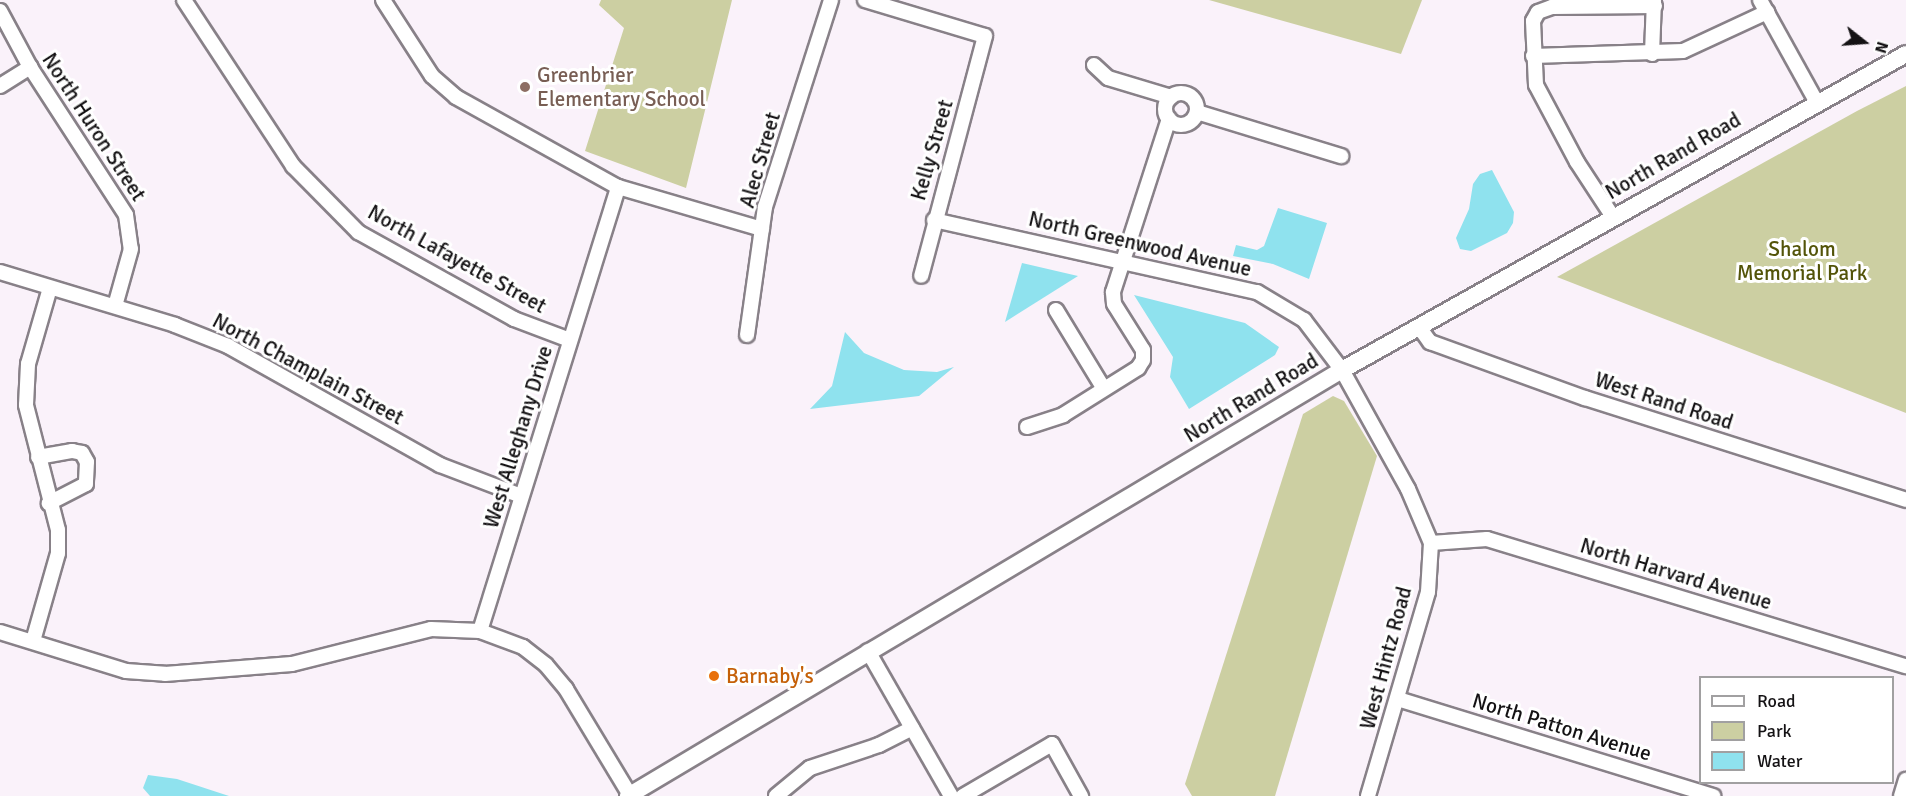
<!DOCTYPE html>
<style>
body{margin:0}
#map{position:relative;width:1906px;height:796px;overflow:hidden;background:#faf2fa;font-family:Signika,sans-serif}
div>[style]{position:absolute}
.green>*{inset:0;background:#cccfa2}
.water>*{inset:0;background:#8fe2ee}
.roads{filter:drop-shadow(2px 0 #888188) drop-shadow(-2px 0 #888188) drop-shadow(0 2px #888188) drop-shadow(0 -2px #888188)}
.minor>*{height:14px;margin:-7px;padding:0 7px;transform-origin:7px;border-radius:7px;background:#fff}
.minor>.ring{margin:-7px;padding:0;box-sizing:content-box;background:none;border:14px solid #fff;border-radius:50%}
.major>*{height:16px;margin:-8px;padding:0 8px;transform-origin:8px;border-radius:8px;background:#fff}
.dots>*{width:16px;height:16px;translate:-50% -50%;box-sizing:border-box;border:3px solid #fff;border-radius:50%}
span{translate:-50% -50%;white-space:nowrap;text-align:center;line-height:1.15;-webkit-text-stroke:6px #fff;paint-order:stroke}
.education-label{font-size:21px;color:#785e54}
.left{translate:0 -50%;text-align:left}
.street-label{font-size:21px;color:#141214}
.park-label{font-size:21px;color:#535409}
.food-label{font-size:21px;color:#c56008}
.legend{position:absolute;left:1699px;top:676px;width:195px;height:108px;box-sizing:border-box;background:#fff;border:2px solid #a1a0a1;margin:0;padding:8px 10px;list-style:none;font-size:18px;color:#141214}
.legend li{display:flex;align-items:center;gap:12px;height:30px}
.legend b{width:30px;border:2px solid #a1a0a1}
.north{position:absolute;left:1834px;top:12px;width:60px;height:60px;-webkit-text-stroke:4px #fff;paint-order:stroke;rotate:107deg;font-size:16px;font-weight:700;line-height:24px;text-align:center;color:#141214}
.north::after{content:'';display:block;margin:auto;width:21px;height:27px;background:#141214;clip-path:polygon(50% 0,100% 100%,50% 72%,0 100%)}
</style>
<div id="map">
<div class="green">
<i style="clip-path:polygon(601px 0,732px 0,686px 188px,585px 151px,624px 28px,599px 5px)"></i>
<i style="clip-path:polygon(1209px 0,1422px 0,1401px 54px)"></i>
<i style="clip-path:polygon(1906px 86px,1906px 413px,1557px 277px,1857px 111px)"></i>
<i style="clip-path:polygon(1333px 396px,1344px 401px,1377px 456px,1275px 796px,1192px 796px,1185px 784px,1303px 414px)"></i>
</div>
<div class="water">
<i style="clip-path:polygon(1492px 170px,1514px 212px,1513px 223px,1507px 233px,1471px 251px,1460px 249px,1456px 238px,1469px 209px,1473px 184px,1480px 174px)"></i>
<i style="clip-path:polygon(1278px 208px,1327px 223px,1309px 279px,1273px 264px,1233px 256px,1236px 245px,1257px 250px,1264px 246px)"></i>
<i style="clip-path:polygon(1022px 263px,1078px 276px,1005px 322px)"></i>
<i style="clip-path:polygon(1134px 295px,1245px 323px,1279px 347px,1275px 355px,1189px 409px,1170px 377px,1173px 357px)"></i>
<i style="clip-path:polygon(845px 332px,864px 353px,904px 370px,937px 372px,954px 367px,919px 396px,810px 409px,832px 386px)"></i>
<i style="clip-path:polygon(148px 775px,177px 779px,229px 796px,150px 796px,143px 788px)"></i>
</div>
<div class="roads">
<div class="minor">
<i style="left:184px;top:0;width:199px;rotate:56.7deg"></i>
<i style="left:293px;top:166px;width:93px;rotate:45.4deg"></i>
<i style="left:358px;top:232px;width:179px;rotate:29.1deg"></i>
<i style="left:514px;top:319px;width:60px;rotate:20.6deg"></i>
<i style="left:383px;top:0;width:90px;rotate:57.2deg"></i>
<i style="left:432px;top:76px;width:32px;rotate:41deg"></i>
<i style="left:456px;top:97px;width:185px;rotate:29.1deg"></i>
<i style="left:618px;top:187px;width:150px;rotate:16.3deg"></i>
<i style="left:865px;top:0;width:125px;rotate:16.7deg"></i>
<i style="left:985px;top:36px;width:248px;rotate:104.9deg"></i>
<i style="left:1760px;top:0;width:115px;rotate:61deg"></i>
<i style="left:0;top:11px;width:64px;rotate:61.8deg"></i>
<i style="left:30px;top:67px;width:176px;rotate:57deg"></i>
<i style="left:126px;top:215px;width:34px;rotate:82deg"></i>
<i style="left:131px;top:249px;width:59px;rotate:105.7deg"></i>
<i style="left:1652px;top:54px;width:54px;rotate:-87.9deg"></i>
<i style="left:1533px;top:56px;width:150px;rotate:-1.9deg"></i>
<i style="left:1683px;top:51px;width:93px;rotate:-24.9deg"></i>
<i style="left:1094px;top:65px;width:19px;rotate:43deg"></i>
<i style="left:1108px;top:78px;width:66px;rotate:16.8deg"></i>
<i style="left:0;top:86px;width:36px;rotate:-32deg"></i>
<i class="ring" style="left:1165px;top:93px;width:18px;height:18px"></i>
<i style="left:1197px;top:112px;width:151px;rotate:17deg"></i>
<i style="left:1613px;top:217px;width:66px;rotate:-123.2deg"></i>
<i style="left:1577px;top:162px;width:87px;rotate:-118deg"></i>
<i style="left:1536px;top:85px;width:64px;rotate:-92.7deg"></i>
<i style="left:1533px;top:21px;width:10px;rotate:-61deg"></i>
<i style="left:1538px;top:12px;width:15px;rotate:-20deg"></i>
<i style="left:1552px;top:7px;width:103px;rotate:-0.6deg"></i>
<i style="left:934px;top:220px;width:331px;rotate:12.6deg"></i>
<i style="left:1257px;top:292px;width:55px;rotate:30.8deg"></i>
<i style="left:1304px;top:320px;width:63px;rotate:52.8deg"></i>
<i style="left:1342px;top:370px;width:136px;rotate:61deg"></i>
<i style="left:1408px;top:489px;width:59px;rotate:66.9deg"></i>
<i style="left:1431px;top:543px;width:49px;rotate:93.5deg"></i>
<i style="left:1428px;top:592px;width:213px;rotate:106.4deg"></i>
<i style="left:0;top:272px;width:183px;rotate:16.8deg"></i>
<i style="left:175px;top:325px;width:57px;rotate:21.6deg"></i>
<i style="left:228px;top:346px;width:243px;rotate:29.3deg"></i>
<i style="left:440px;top:465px;width:87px;rotate:20.9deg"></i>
<i style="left:1056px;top:310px;width:92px;rotate:58.7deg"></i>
<i style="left:1419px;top:327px;width:19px;rotate:54deg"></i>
<i style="left:1430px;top:342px;width:165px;rotate:19.9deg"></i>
<i style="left:1585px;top:398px;width:337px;rotate:17.6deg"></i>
<i style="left:747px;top:335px;width:129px;rotate:-82deg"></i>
<i style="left:765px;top:207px;width:217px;rotate:-72.3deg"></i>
<i style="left:1027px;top:427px;width:38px;rotate:-18deg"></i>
<i style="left:1063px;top:415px;width:89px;rotate:-32.1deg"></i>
<i style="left:1138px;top:368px;width:9px;rotate:-58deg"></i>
<i style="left:1143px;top:360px;width:10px;rotate:-90deg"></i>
<i style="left:1143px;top:350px;width:54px;rotate:-122.2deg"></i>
<i style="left:1114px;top:304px;width:12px;rotate:-95deg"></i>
<i style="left:1113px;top:292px;width:182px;rotate:-72.1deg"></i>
<i style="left:38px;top:457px;width:35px;rotate:-10deg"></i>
<i style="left:72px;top:451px;width:10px;rotate:11deg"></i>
<i style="left:82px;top:453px;width:10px;rotate:61deg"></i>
<i style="left:87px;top:462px;width:22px;rotate:93deg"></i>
<i style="left:86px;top:484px;width:42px;rotate:152.8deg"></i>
<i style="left:1431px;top:543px;width:56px;rotate:-4.1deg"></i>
<i style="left:1487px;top:539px;width:438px;rotate:16.9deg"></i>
<i style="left:480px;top:631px;width:465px;rotate:-72.7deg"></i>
<i style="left:0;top:632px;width:132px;rotate:17.2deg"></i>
<i style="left:126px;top:671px;width:39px;rotate:4deg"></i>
<i style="left:165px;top:674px;width:127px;rotate:-4.5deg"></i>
<i style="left:292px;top:664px;width:143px;rotate:-14.1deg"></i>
<i style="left:431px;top:629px;width:49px;rotate:2.3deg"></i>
<i style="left:480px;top:631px;width:46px;rotate:20.4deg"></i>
<i style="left:523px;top:647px;width:29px;rotate:38deg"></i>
<i style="left:546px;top:665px;width:31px;rotate:50deg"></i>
<i style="left:566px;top:689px;width:124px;rotate:58.9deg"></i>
<i style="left:33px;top:641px;width:91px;rotate:-74.1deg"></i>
<i style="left:58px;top:553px;width:23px;rotate:-90deg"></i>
<i style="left:58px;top:530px;width:129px;rotate:-104.4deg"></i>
<i style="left:26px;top:405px;width:41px;rotate:-87.2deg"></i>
<i style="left:28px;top:364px;width:79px;rotate:-73.9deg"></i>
<i style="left:868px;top:651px;width:167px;rotate:60.2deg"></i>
<i style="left:1398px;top:699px;width:330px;rotate:17.1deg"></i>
<i style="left:776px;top:796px;width:44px;rotate:-39.5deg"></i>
<i style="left:810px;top:768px;width:73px;rotate:-18.4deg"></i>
<i style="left:879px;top:745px;width:37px;rotate:-27deg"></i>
<i style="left:963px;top:796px;width:103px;rotate:-30.3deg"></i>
<i style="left:1052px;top:744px;width:60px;rotate:60.9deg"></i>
<i style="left:1901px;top:796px;width:17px;rotate:-73deg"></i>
</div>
<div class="major">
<i style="left:628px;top:796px;width:831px;rotate:-30.82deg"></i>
<i style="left:1342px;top:370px;width:646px;rotate:-29.26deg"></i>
</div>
</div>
<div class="dots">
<i style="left:525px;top:87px;background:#8d6e63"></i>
<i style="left:714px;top:676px;background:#e8710a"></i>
</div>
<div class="education-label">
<span class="left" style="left:537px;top:87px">Greenbrier<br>Elementary School</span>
</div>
<div class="street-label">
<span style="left:94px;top:127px;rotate:57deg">North Huron Street</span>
<span style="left:932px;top:150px;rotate:-74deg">Kelly Street</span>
<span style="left:1673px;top:156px;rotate:-30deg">North Rand Road</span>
<span style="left:760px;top:160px;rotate:-74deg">Alec Street</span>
<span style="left:1140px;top:244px;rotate:13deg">North Greenwood Avenue</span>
<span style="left:457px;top:259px;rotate:29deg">North Lafayette Street</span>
<span style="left:308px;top:369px;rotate:28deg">North Champlain Street</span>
<span style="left:1251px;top:398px;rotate:-31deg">North Rand Road</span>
<span style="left:1664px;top:401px;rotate:18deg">West Rand Road</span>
<span style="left:518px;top:437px;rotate:-73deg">West Alleghany Drive</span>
<span style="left:1676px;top:574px;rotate:17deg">North Harvard Avenue</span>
<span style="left:1386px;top:658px;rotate:-75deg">West Hintz Road</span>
<span style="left:1562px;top:727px;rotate:17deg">North Patton Avenue</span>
</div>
<div class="park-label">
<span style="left:1802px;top:261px">Shalom<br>Memorial Park</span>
</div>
<div class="food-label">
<span class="left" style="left:726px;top:676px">Barnaby's</span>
</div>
<ul class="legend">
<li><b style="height:8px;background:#fff"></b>Road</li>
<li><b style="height:16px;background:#cccfa2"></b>Park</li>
<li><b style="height:16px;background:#8fe2ee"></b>Water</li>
</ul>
<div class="north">N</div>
</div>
